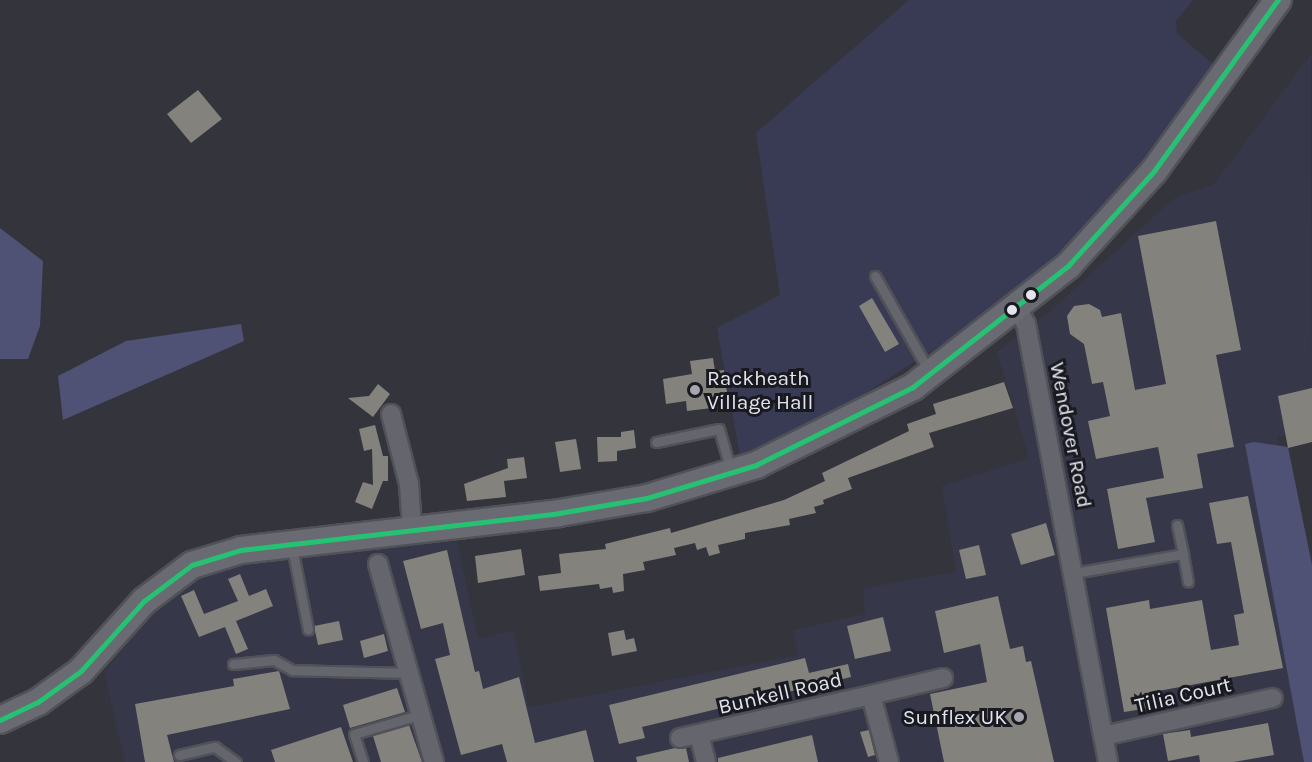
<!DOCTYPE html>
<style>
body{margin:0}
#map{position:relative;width:1312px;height:762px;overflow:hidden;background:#34343c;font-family:Karla,sans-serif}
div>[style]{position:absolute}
.built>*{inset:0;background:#363749}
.green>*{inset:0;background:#393b54}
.forest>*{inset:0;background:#4f5175}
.building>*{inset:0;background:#84827c}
.roads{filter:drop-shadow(2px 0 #515158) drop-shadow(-2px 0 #515158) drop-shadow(0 2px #515158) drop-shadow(0 -2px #515158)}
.lane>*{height:9px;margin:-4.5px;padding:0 4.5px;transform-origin:4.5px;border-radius:4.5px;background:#65666d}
.street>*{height:18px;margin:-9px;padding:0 9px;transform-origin:9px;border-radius:9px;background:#65666d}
.secondary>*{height:26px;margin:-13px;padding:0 13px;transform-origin:13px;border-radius:13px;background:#696a72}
.bus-1>*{height:4.5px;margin:-2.25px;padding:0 2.25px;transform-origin:2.25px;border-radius:2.25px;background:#26c172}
.dots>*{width:16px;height:16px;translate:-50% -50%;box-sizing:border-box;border:3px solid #191920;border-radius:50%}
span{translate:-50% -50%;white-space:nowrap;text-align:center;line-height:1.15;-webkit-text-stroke:6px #191920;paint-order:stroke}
.poi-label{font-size:21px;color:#e3e4ee}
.left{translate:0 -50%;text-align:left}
.right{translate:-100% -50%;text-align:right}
.street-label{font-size:21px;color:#e3e4ee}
</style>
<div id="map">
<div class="built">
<i style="clip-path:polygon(1311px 54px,1312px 428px,1277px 437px,1312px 636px,1312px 762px,125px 762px,104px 672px,158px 605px,207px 572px,241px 563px,457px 541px,478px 639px,513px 630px,529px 707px,798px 655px,793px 630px,865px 614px,863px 588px,956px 572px,942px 486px,1029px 458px,997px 352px,1047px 314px,1173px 199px,1214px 184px)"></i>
</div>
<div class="green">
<i style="clip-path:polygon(909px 0,1193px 0,1176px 21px,1177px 34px,1213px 64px,1143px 159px,1071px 244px,1004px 304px,847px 405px,740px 455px,717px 328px,780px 295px,756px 133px)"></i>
</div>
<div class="forest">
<i style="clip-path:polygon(0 228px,43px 261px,40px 326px,28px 359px,0 359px)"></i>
<i style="clip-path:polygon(241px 324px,244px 341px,63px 420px,58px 376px,126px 341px)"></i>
<i style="clip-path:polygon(1254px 442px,1288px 447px,1312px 565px,1312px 762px,1304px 762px,1245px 444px)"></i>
</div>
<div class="building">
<i style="clip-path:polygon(198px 90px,222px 119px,191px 143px,167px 114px)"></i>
<i style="clip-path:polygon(1216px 221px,1241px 350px,1216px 355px,1234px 447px,1197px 454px,1203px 488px,1146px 498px,1155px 542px,1118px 549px,1107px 489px,1164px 478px,1158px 447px,1096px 459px,1088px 421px,1110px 416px,1103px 382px,1092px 384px,1084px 344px,1070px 334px,1067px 316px,1074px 306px,1089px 304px,1100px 310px,1102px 317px,1121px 313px,1135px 390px,1166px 384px,1138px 236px)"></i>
<i style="clip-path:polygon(872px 298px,899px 344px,885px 352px,859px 306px)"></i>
<i style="clip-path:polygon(713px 358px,715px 371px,724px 370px,729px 406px,687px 411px,686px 401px,666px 404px,663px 379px,692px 374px,690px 361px)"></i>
<i style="clip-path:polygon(1004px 382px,1013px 408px,929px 433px,934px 447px,848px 478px,852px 489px,823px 500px,824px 504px,814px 507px,816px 513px,789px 519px,790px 525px,745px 533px,745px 539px,718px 545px,720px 553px,709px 556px,706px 547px,697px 550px,695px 543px,674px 548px,676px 555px,643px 562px,645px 570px,623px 574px,624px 591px,613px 593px,612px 587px,600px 589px,599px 584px,540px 591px,538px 576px,561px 573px,559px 554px,606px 549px,605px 544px,670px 528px,671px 533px,784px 500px,825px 481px,822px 473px,909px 431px,907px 424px,936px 414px,933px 404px)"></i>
<i style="clip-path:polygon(378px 384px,390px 394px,373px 417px,348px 398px,369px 396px)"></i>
<i style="clip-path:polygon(1312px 388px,1312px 442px,1288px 448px,1278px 396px)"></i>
<i style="clip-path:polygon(375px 425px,383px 456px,388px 456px,388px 481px,383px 481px,372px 509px,355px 502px,363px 482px,373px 485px,372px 449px,364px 451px,359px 429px)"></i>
<i style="clip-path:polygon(634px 430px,636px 448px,617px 451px,617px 461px,598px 462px,597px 437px,621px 437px,621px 432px)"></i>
<i style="clip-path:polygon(576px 439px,581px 469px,560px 472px,555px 442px)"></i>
<i style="clip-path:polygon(524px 457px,527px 478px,504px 481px,506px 497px,467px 501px,464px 484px,508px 468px,507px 459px)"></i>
<i style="clip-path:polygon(1248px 496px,1283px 668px,1153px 692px,1156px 707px,1124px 712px,1106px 608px,1149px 600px,1150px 609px,1202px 600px,1211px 650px,1239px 645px,1234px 615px,1244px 613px,1231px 542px,1217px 544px,1209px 503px)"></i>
<i style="clip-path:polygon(1046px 523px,1055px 555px,1021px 565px,1011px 534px)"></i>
<i style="clip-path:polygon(979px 545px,986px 575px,966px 579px,959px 550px)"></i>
<i style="clip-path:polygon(521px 549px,525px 575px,478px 583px,475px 556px)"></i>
<i style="clip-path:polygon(447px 550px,475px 672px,479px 671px,483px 689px,519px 677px,535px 743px,586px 730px,594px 762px,507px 762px,502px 744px,461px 755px,435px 659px,450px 655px,443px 623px,421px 629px,403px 561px)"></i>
<i style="clip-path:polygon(240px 574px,249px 596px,266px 589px,273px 606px,236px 621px,248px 649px,236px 654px,225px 627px,199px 637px,181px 596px,194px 590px,204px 614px,238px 601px,228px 579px)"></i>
<i style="clip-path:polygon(998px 596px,1010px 649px,1023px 646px,1026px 662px,1031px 661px,1054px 762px,944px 762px,930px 694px,987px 682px,980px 644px,944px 653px,935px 611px)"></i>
<i style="clip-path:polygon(883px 617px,891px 651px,855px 659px,847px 626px)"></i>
<i style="clip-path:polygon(339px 621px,343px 640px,318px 645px,314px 626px)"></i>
<i style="clip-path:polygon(624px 630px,626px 640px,634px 638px,637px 651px,612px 656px,608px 633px)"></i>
<i style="clip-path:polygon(384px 634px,388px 651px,364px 658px,360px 641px)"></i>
<i style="clip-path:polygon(805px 658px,809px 673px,848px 664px,851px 677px,642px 727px,645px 738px,619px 744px,609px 705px)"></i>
<i style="clip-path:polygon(279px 671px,290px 709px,167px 735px,174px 762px,145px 762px,135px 704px,234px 686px,233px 679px)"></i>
<i style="clip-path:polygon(397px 688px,405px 712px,350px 728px,343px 705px)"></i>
<i style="clip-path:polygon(1268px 723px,1274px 755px,1234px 762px,1200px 762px,1199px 755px,1168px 761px,1163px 734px,1190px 730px,1191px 737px)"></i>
<i style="clip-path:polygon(409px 725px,422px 762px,381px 762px,373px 736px)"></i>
<i style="clip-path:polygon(341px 727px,353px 762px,275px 762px,271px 750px)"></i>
<i style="clip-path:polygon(869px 730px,875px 755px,868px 757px,860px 732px)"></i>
<i style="clip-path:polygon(812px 735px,818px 762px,718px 762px,718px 758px)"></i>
<i style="clip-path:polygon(675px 748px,686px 748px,689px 762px,637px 762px,636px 757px)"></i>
</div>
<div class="roads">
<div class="lane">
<i style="left:875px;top:276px;width:109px;rotate:60.4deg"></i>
<i style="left:656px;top:442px;width:64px;rotate:-11.7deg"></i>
<i style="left:719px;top:429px;width:44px;rotate:74.1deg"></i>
<i style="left:1177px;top:525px;width:30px;rotate:78deg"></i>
<i style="left:292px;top:547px;width:84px;rotate:79deg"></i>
<i style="left:1074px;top:573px;width:111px;rotate:-9.9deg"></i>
<i style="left:1183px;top:554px;width:28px;rotate:80deg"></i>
<i style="left:233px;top:664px;width:41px;rotate:-5.6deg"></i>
<i style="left:274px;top:660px;width:21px;rotate:29deg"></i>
<i style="left:292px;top:670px;width:114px;rotate:1.5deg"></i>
<i style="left:179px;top:755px;width:37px;rotate:-13deg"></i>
<i style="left:215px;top:747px;width:26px;rotate:36deg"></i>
<i style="left:363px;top:762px;width:29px;rotate:-108deg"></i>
<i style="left:354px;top:734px;width:68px;rotate:-16.3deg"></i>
</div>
<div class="street">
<i style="left:1017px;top:308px;width:18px;rotate:61deg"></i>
<i style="left:1026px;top:324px;width:446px;rotate:79.4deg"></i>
<i style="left:391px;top:414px;width:72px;rotate:75.6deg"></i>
<i style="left:409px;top:484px;width:44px;rotate:86.1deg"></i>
<i style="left:378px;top:564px;width:206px;rotate:74.2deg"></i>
<i style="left:699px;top:734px;width:29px;rotate:76deg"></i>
<i style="left:1103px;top:736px;width:174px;rotate:-12.6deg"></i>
<i style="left:680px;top:738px;width:196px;rotate:-12.7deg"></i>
<i style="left:889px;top:762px;width:69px;rotate:-105deg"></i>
<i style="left:871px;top:695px;width:74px;rotate:-13.3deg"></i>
</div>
<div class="secondary">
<i style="left:0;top:720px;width:42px;rotate:-25.3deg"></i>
<i style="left:38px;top:702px;width:53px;rotate:-35.8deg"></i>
<i style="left:81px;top:671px;width:94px;rotate:-48deg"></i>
<i style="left:144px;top:601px;width:60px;rotate:-36.9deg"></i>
<i style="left:192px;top:565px;width:51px;rotate:-17deg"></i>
<i style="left:241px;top:550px;width:320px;rotate:-6.6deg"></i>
<i style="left:559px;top:513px;width:89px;rotate:-9.7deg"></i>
<i style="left:647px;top:498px;width:114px;rotate:-16.8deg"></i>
<i style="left:756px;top:465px;width:175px;rotate:-26.4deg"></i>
<i style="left:913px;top:387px;width:197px;rotate:-38deg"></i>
<i style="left:1068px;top:266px;width:128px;rotate:-47.8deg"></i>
<i style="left:1154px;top:171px;width:211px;rotate:-54.1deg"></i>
</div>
</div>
<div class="bus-1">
<i style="left:0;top:720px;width:42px;rotate:-25.3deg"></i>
<i style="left:38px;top:702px;width:53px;rotate:-35.8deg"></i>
<i style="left:81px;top:671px;width:94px;rotate:-48deg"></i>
<i style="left:144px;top:601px;width:60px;rotate:-36.9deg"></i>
<i style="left:192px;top:565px;width:51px;rotate:-17deg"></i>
<i style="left:241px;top:550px;width:320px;rotate:-6.6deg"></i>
<i style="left:559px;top:513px;width:89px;rotate:-9.7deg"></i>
<i style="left:647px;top:498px;width:114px;rotate:-16.8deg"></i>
<i style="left:756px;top:465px;width:175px;rotate:-26.4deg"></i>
<i style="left:913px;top:387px;width:197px;rotate:-38deg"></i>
<i style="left:1068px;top:266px;width:128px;rotate:-47.8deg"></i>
<i style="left:1154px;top:171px;width:211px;rotate:-54.1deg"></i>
</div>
<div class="dots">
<i style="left:1031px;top:295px;background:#e3e4ee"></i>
<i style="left:1012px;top:310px;background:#e3e4ee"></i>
<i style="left:695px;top:390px;background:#a6a6b0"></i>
<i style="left:1019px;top:717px;background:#a6a6b0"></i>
</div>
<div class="poi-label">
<span class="left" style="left:707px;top:390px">Rackheath<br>Village Hall</span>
<span class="right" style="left:1007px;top:717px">Sunflex UK</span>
</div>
<div class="street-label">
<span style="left:1071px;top:435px;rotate:79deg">Wendover Road</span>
<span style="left:780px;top:693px;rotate:-13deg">Bunkell Road</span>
<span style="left:1183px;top:695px;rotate:-13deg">Tilia Court</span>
</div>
</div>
